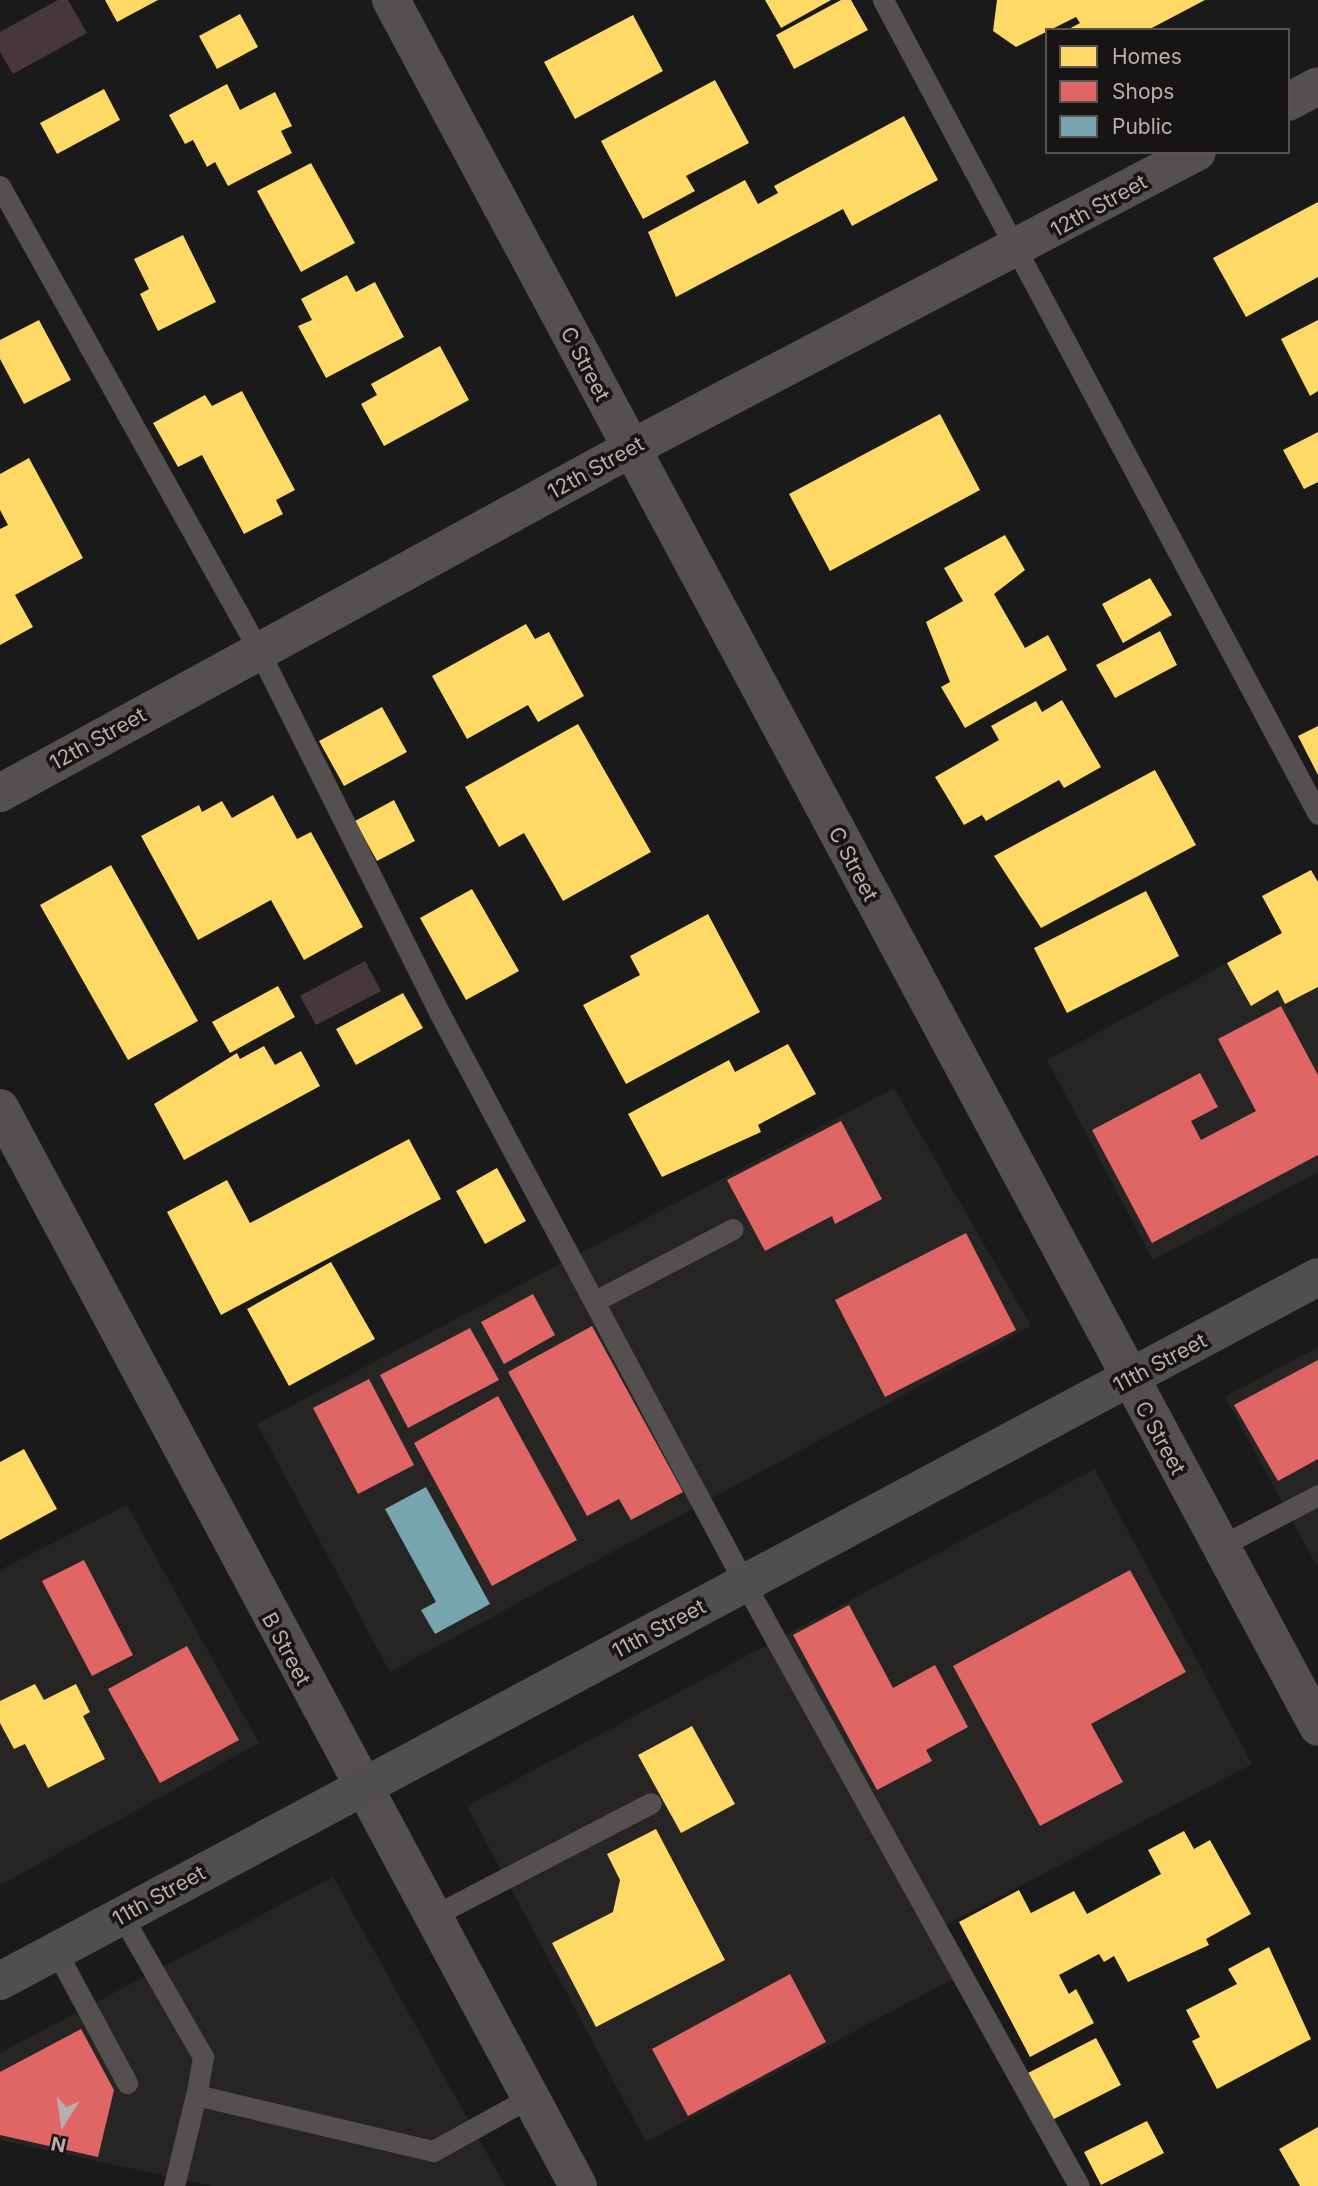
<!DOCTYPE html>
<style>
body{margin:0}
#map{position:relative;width:1318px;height:2186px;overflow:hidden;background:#1a1a1a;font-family:Inter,sans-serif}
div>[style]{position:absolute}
.built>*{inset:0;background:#262524}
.water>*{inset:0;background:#48373a}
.homes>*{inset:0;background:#ffd966}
.shops>*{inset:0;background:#e06666}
.public>*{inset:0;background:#76a5af}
.lane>*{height:21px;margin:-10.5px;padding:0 10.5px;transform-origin:10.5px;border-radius:10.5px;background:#53504f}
.street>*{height:38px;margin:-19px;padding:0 19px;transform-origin:19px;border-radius:19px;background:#53504f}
.secondary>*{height:38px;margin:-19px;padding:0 19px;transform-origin:19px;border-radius:19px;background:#514e4e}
span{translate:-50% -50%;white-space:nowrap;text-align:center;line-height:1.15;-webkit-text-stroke:7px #161514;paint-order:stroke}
.street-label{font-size:21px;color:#baaead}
.legend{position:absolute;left:1045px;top:28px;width:245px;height:126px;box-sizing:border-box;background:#161514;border:2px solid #585251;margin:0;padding:9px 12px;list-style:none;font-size:21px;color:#baaead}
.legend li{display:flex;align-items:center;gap:14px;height:35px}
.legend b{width:35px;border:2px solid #585251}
.north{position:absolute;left:28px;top:2088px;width:70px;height:70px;-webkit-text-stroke:5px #161514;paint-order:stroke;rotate:192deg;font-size:19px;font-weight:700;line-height:28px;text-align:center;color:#baaead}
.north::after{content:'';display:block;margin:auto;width:24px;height:32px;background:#baaead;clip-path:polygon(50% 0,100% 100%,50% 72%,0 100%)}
</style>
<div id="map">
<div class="built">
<i style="clip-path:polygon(1318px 914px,1318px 1172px,1153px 1260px,1047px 1060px)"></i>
<i style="clip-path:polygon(894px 1088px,1031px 1326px,390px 1672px,257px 1424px)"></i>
<i style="clip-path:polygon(1318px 1347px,1318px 1568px,1225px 1397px)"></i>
<i style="clip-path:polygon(1095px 1469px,1252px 1764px,938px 1929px,962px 1974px,646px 2142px,467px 1806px)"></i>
<i style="clip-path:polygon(127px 1505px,259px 1743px,0 1885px,0 1570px)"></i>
<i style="clip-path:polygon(333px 1877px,505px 2186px,212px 2186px,0 2140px,0 2053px)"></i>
</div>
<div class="water">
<i style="clip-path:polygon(58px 0,68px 0,87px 33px,13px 74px,0 52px,0 32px)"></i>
<i style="clip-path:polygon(365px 961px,381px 991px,316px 1025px,300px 996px)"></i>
</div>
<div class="homes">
<i style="clip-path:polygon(105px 0,158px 0,117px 22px)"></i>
<i style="clip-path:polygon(765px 0,831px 0,781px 28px)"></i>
<i style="clip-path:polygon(841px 0,851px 0,868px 30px,794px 69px,776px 35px)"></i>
<i style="clip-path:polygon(997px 0,1205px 0,1148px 30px,1067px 30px,1080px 23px,1076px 17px,1016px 47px,993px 31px)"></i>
<i style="clip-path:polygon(240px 14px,258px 47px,217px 69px,199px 36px)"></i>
<i style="clip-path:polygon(633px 15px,663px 71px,575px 119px,544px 62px)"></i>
<i style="clip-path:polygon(715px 80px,749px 143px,686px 176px,695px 191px,643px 219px,601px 141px)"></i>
<i style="clip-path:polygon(227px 84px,240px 110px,275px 92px,292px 126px,281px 131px,292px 153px,228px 186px,215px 162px,207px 167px,193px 140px,185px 144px,169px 115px)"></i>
<i style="clip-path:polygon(104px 89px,120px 120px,57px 154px,40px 123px)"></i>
<i style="clip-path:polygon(904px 116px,938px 180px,852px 226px,843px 209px,676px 297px,648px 232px,745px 180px,758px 204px,778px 193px,774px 186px)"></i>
<i style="clip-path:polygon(311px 163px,355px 243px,301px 272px,257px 191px)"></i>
<i style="clip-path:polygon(1318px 202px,1318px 277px,1246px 317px,1213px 258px)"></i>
<i style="clip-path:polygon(183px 235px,216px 302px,158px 331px,140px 294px,149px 289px,134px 259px)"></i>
<i style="clip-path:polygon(347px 275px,356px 292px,375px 282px,404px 337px,326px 378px,298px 326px,312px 320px,301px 299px)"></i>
<i style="clip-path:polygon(39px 320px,71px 380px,24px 404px,0 359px,0 340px)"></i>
<i style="clip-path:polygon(1318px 320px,1318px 391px,1310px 396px,1281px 339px)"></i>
<i style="clip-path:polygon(440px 346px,469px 400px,384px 446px,361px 404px,377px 395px,371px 384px)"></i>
<i style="clip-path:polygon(242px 391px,295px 490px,276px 500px,283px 514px,244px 534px,202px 455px,178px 467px,153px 423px,205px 395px,212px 406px)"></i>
<i style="clip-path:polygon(940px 414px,980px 490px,830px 571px,789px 494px)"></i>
<i style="clip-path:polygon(1318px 432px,1318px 482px,1304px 489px,1283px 450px)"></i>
<i style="clip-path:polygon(29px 458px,83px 558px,15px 595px,33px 627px,0 645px,0 529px,8px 525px,0 510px,0 474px)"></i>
<i style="clip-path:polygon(1005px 535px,1025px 570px,994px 594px,1025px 648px,1048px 635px,1067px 670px,965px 728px,941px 687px,950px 682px,926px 622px,963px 601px,944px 568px)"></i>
<i style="clip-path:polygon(1150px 578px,1172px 615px,1123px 643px,1102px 604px)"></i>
<i style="clip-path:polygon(526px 624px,535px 639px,549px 632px,584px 696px,538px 722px,528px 705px,467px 739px,432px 676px)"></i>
<i style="clip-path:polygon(1160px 631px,1177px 665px,1115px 698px,1096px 665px)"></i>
<i style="clip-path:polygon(1062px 700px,1101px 767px,1064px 788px,1059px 780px,986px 821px,982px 815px,964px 825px,935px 777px,999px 740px,991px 726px,1036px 701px,1042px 712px)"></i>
<i style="clip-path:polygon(382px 707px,407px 752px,344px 786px,319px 741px)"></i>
<i style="clip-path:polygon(578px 724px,651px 852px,563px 901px,524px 833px,499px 847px,465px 787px)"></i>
<i style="clip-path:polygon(1318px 726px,1318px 775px,1298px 736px)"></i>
<i style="clip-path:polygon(1155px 770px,1196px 845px,1041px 928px,994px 856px)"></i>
<i style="clip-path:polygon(273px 795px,297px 839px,311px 832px,363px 927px,304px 960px,271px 900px,198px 940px,141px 836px,199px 805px,202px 812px,222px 801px,232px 818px)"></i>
<i style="clip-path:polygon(394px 800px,415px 841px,377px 861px,355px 821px)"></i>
<i style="clip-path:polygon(111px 865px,198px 1021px,128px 1060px,40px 905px)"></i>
<i style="clip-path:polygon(1311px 870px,1318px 882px,1318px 987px,1285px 1004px,1278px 990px,1251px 1006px,1227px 963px,1282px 933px,1262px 896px)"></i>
<i style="clip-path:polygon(472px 889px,519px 971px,466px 1000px,420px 918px)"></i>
<i style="clip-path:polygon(1146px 891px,1179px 956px,1067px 1013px,1034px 948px)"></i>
<i style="clip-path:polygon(708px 914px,760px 1012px,626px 1084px,583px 1005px,640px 975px,630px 956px)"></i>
<i style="clip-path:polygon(278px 986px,295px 1017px,230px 1053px,212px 1022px)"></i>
<i style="clip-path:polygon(403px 993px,423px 1028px,356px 1065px,336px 1029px)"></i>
<i style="clip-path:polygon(788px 1044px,816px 1094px,758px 1125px,761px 1132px,662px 1177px,628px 1114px,729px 1060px,735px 1072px)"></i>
<i style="clip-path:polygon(264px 1046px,275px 1065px,301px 1051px,320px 1086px,184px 1160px,154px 1104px,237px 1053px,240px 1059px)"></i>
<i style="clip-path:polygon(409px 1139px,441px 1199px,221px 1315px,167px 1212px,227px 1180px,250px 1223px)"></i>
<i style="clip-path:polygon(497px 1168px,526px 1221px,485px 1244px,456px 1191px)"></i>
<i style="clip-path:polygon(331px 1262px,375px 1339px,289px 1386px,247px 1309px)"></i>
<i style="clip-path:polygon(24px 1449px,57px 1509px,0 1540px,0 1462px)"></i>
<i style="clip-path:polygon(35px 1684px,44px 1700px,76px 1684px,90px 1712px,83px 1716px,105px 1759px,48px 1788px,25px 1744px,14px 1749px,0 1723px,0 1701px)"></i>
<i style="clip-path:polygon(692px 1726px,735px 1804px,681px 1833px,638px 1755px)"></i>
<i style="clip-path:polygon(656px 1829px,725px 1960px,596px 2027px,552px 1943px,613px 1912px,620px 1880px,607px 1854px)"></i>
<i style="clip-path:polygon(1184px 1831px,1194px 1849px,1210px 1840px,1251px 1914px,1206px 1939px,1209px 1945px,1128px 1982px,1114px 1956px,1104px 1962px,1099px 1954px,1059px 1975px,1069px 1994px,1076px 1989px,1094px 2023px,1030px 2057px,959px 1922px,1019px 1890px,1031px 1913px,1074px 1891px,1087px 1914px,1161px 1874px,1148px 1850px)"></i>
<i style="clip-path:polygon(1269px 1947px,1311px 2039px,1217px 2089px,1192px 2041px,1200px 2037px,1186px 2010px,1237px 1984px,1228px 1969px)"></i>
<i style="clip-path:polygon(1096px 2038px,1121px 2085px,1052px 2120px,1028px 2073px)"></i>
<i style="clip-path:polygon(1147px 2121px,1164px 2153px,1101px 2185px,1084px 2152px)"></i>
<i style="clip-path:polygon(1318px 2127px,1318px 2186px,1300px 2186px,1279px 2149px)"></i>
</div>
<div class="shops">
<i style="clip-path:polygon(1281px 1006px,1318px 1075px,1318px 1155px,1152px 1243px,1092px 1130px,1200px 1073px,1218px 1107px,1191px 1121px,1201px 1140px,1256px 1111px,1218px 1039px)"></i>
<i style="clip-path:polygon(841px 1121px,882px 1199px,835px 1224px,832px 1216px,765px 1251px,727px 1180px)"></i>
<i style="clip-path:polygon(966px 1233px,1016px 1330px,885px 1397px,835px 1300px)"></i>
<i style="clip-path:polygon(533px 1294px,555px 1335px,504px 1364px,481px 1322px)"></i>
<i style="clip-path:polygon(592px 1326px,683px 1492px,631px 1520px,619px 1499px,587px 1516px,508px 1372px)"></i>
<i style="clip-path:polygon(470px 1328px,499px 1380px,408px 1428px,380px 1375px)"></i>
<i style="clip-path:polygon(1318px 1360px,1318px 1459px,1278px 1481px,1234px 1405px)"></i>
<i style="clip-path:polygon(369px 1379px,414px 1465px,358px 1494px,313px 1408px)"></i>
<i style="clip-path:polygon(498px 1396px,577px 1540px,492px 1586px,414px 1443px)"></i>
<i style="clip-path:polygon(84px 1560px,133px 1655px,92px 1676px,42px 1581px)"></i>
<i style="clip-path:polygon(1130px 1570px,1186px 1672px,1091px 1724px,1123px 1782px,1040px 1826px,953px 1666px)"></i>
<i style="clip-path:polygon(849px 1605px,893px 1688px,935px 1665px,968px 1727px,926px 1750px,932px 1761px,877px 1790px,793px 1635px)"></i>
<i style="clip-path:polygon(187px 1646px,239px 1740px,160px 1783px,108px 1689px)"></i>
<i style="clip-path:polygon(790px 1974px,826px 2042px,688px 2116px,652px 2049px)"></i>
<i style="clip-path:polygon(81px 2029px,114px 2090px,98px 2157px,0 2135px,0 2072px)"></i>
</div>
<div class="public">
<i style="clip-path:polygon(426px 1487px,490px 1604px,435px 1634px,421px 1610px,436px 1602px,385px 1509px)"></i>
</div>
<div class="lane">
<i style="left:883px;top:0;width:923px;rotate:61.88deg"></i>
<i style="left:0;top:186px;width:532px;rotate:60.88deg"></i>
<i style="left:259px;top:651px;width:406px;rotate:63.5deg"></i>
<i style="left:440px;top:1014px;width:646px;rotate:61.85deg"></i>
<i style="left:745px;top:1584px;width:688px;rotate:60.98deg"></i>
<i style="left:597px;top:1300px;width:153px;rotate:-27.6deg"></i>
<i style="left:1219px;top:1547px;width:112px;rotate:-27.7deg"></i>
<i style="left:435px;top:1915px;width:243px;rotate:-27.4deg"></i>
<i style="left:122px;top:1916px;width:163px;rotate:60.1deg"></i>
<i style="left:203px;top:2057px;width:39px;rotate:100deg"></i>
<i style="left:56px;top:1951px;width:150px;rotate:61.7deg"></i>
<i style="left:174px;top:2186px;width:94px;rotate:-76.4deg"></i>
<i style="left:196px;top:2095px;width:244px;rotate:13.3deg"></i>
<i style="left:433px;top:2151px;width:112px;rotate:-28.9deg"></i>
</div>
<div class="street">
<i style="left:391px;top:0;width:1960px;rotate:61.77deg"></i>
<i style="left:1288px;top:102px;width:34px;rotate:-28deg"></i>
<i style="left:0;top:793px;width:718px;rotate:-28.64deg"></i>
<i style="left:630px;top:449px;width:640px;rotate:-27.65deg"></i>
<i style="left:0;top:1108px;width:1223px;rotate:61.8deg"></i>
</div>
<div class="secondary">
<i style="left:0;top:1981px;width:1494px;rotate:-28.11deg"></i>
</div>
<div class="street-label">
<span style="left:1099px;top:206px;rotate:-29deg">12th Street</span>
<span style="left:585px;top:364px;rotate:62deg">C Street</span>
<span style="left:596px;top:468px;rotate:-29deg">12th Street</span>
<span style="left:98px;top:739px;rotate:-29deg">12th Street</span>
<span style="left:853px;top:864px;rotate:62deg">C Street</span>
<span style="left:1160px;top:1363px;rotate:-28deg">11th Street</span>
<span style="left:1160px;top:1438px;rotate:61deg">C Street</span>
<span style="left:659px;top:1629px;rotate:-28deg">11th Street</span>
<span style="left:286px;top:1649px;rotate:62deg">B Street</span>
<span style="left:159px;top:1896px;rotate:-29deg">11th Street</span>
</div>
<ul class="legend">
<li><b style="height:19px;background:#ffd966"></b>Homes</li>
<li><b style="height:19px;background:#e06666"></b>Shops</li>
<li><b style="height:19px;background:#76a5af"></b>Public</li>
</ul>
<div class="north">N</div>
</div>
